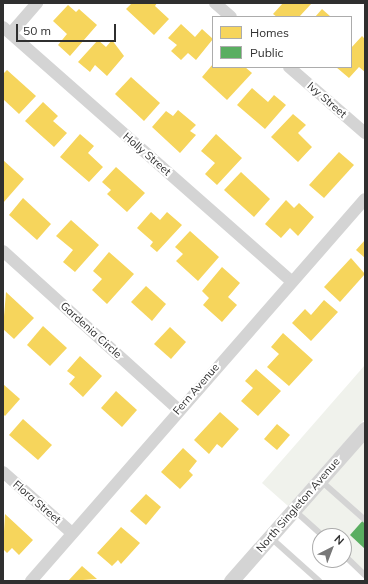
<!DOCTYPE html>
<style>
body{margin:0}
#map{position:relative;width:368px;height:584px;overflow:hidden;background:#fff;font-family:Mulish,sans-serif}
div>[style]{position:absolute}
.green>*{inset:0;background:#f0f2ec}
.homes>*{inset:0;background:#f6d55c}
.public>*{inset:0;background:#5aae61}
.service>*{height:6px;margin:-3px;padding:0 3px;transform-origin:3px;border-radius:3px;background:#d4d4d4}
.minor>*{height:12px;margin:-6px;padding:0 6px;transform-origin:6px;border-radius:6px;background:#d4d4d4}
.tertiary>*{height:15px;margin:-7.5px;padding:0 7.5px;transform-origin:7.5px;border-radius:7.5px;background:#d4d4d4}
span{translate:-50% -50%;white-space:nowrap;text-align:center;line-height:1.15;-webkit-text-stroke:4px #fff;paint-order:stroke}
.street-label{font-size:11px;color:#2f2f2f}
.frame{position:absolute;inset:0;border:4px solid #2f2f2f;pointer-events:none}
.legend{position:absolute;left:212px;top:16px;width:140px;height:52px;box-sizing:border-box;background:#fff;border:1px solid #acacac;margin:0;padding:5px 7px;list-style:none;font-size:12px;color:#2f2f2f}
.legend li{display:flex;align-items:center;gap:8px;height:20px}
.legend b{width:20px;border:1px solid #acacac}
.north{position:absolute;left:312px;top:528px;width:40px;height:40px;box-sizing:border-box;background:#fff;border:1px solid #acacac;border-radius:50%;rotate:42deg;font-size:11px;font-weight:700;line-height:16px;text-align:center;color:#2f2f2f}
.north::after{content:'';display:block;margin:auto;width:14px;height:18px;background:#787878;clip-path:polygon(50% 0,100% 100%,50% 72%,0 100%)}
.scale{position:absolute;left:16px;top:24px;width:100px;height:18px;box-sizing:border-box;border:2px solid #2f2f2f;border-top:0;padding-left:5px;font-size:12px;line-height:14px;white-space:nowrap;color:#2f2f2f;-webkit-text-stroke:3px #fff;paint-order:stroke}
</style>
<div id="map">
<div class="green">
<i style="clip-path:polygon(365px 365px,365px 419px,288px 506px,262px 483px)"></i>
<i style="clip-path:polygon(365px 440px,365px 573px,344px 555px,344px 536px,322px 536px,298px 515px)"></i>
</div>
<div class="homes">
<i style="clip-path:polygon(132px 3px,157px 3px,155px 6px,169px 19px,154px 35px,126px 9px)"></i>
<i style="clip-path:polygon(283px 3px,312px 3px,299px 17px,277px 17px,273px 14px)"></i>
<i style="clip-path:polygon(68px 5px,76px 12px,79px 9px,97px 25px,70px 56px,58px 45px,67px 34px,53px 21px)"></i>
<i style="clip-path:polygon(322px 9px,331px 17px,315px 17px)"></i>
<i style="clip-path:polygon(181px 24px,195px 37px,202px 29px,213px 39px,196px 60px,188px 53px,181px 60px,171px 51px,177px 45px,168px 38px)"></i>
<i style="clip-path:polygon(362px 36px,365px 39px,365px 72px,359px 67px,349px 78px,336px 67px,351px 67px,351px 48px)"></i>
<i style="clip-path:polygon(98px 40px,106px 47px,112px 40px,124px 56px,107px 76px,95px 65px,90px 72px,78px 62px)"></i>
<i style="clip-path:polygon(213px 64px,245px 67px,252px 73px,227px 100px,202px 77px)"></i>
<i style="clip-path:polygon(7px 70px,36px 96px,19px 114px,3px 99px,3px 74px)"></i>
<i style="clip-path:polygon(131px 77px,160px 103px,144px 121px,115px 94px)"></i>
<i style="clip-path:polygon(252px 88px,268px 102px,274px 95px,286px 105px,265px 129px,237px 105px)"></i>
<i style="clip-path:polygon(43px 102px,58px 116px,53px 121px,67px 133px,54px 147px,25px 121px)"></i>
<i style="clip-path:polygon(178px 110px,196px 125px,190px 131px,196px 135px,180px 153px,152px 127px,166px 111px,173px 116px)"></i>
<i style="clip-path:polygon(293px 114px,306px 125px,298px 133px,312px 147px,298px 162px,271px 137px)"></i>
<i style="clip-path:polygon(80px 134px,94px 146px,88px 153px,103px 167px,89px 182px,60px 157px)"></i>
<i style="clip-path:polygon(216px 134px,242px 158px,217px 185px,205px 174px,215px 163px,201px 151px)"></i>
<i style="clip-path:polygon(339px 152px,354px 165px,324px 198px,309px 185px)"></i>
<i style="clip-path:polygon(3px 160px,24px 179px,3px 203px)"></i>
<i style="clip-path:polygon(116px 167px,145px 193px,127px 212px,107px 194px,111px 190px,102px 182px)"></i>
<i style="clip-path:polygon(241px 172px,270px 199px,254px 217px,224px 190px)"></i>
<i style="clip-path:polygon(23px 198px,51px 224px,37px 240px,9px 215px)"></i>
<i style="clip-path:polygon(286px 200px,294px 208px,299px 203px,314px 217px,298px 236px,290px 228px,281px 238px,265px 224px)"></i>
<i style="clip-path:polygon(151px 212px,160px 220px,167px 212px,182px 225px,157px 252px,150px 246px,153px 242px,137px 228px)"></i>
<i style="clip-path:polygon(71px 220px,99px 245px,75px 272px,63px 262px,73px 250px,56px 236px)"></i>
<i style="clip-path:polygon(190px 231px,219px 257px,198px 281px,176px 261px,183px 254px,175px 247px)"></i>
<i style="clip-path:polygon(365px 240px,365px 258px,356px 250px)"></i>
<i style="clip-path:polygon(109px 252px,134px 274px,107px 304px,92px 290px,102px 279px,93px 271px)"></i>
<i style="clip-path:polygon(351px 258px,365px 274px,340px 302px,324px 287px)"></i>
<i style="clip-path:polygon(222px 267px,240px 283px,228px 297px,237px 305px,222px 322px,203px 305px,209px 298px,202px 291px)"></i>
<i style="clip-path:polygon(146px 286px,166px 304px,152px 321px,131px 302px)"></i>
<i style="clip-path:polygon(6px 292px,34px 318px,14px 339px,3px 329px)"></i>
<i style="clip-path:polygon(324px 300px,338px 312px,311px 341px,292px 323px,305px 309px,311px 315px)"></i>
<i style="clip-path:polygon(43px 326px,67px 348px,50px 366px,27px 345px)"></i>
<i style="clip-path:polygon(170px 327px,186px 342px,171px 359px,154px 344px)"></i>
<i style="clip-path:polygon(283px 333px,313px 360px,289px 386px,267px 367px,279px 354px,271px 347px)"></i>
<i style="clip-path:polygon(80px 356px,102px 376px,83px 397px,69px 384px,75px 377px,67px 371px)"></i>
<i style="clip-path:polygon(256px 369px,281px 391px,258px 416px,241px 401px,253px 388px,245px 381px)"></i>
<i style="clip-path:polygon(3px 384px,20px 399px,5px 416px,3px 414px)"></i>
<i style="clip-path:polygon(116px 391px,137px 410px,122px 427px,101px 408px)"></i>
<i style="clip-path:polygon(220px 412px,239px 429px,222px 448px,217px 444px,209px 454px,194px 440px)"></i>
<i style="clip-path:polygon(23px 419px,52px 445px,38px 460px,9px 435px)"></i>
<i style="clip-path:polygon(277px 424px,290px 435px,277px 450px,264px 439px)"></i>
<i style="clip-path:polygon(183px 448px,197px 461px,189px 471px,193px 475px,180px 489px,161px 472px)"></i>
<i style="clip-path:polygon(146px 494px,161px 507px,146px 525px,130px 511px)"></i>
<i style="clip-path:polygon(5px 514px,33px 540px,19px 555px,12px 548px,7px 553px,3px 549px)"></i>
<i style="clip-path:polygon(121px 527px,140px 543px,121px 564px,118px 560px,112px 566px,97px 553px)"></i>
<i style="clip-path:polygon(82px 566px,97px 579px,68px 581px)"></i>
</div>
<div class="public">
<i style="clip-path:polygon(365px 518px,365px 549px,350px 535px)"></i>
</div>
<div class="service">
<i style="left:320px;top:480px;width:60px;rotate:41.6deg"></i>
<i style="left:294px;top:510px;width:39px;rotate:42deg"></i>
<i style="left:270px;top:537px;width:66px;rotate:41.9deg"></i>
<i style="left:344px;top:555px;width:29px;rotate:44deg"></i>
</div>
<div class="minor">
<i style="left:215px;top:3px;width:21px;rotate:41deg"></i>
<i style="left:3px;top:27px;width:384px;rotate:41.4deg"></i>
<i style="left:11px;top:33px;width:40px;rotate:-49deg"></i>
<i style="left:289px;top:67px;width:101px;rotate:41deg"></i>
<i style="left:3px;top:251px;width:236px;rotate:42.1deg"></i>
<i style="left:3px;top:472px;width:92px;rotate:41.5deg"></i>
<i style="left:31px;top:581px;width:507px;rotate:-48.84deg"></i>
</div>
<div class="tertiary">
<i style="left:231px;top:581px;width:203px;rotate:-48.6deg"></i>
</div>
<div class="street-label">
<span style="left:327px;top:100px;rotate:41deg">Ivy Street</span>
<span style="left:147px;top:154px;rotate:41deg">Holly Street</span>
<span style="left:91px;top:330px;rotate:42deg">Gardenia Circle</span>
<span style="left:196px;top:389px;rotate:-49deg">Fern Avenue</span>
<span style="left:37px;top:502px;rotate:41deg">Flora Street</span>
<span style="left:298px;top:505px;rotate:-49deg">North Singleton Avenue</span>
</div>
<div class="frame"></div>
<ul class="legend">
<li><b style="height:11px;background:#f6d55c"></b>Homes</li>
<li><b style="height:11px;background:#5aae61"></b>Public</li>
</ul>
<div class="north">N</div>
<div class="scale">50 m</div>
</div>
